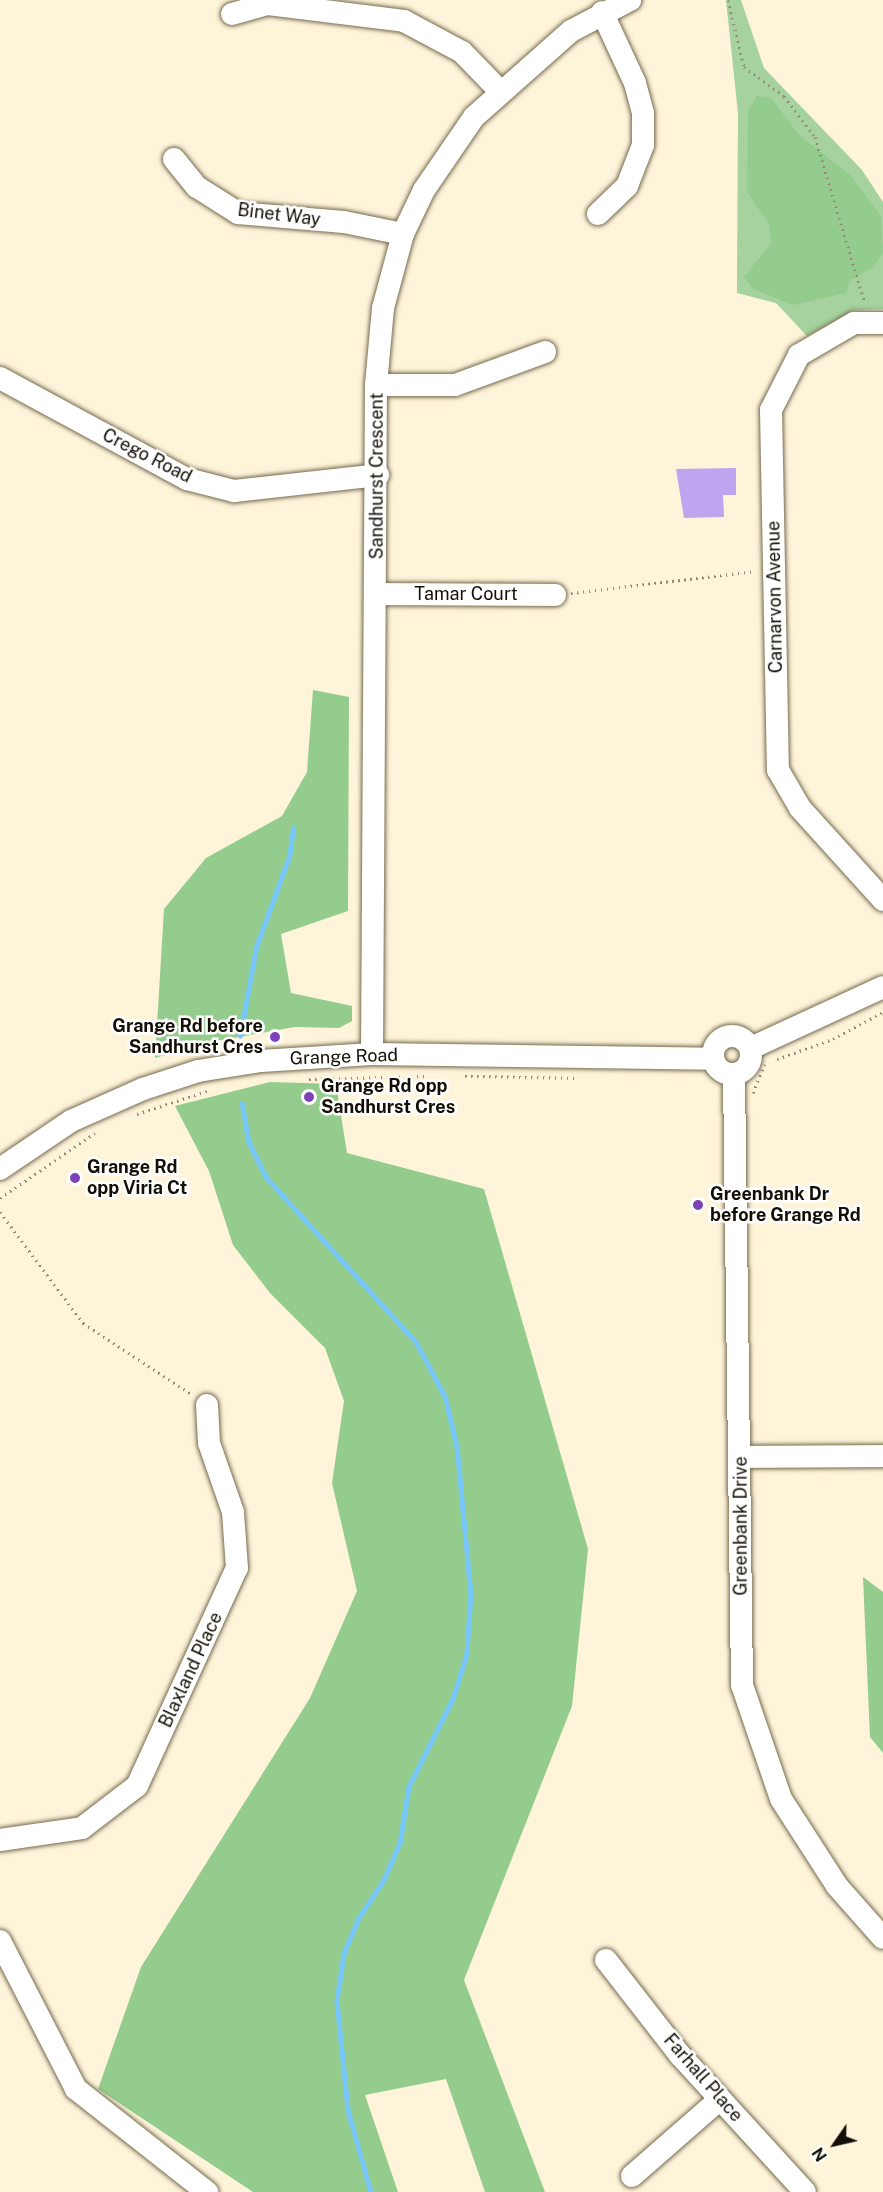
<!DOCTYPE html>
<html>
<head>
<meta charset="utf-8">
<style>
	body { margin:0 }
	#map { position:relative; width:883px; height:2192px; overflow:hidden; background:#fef4da; font-family:"Public Sans",sans-serif }
	div>[style] { position:absolute }
	[style*='--x'] { left:calc(var(--x)*1px); top:calc(var(--y)*1px); width:calc(var(--w)*1px); rotate:calc(var(--a)*1deg) }
	.green>* { inset:0; background:#a5d29e }
	.forest>* { inset:0; background:#93cc8c }
	.stream>* { height:4.5px; margin:-2.25px; padding:0 2.25px; transform-origin:2.25px; border-radius:2.25px; background:#78c7fa }
	.building>* { inset:0; background:#bfa5ef }
	.path>* { height:3px; margin-top:-1.5px; transform-origin:0; background:repeating-linear-gradient(90deg,#918a77 0 1.5px,transparent 0 6px) }
	.roads { filter:drop-shadow(0 0 2px #756a4d) drop-shadow(0 0 2px #756a4d) }
	.minor>* { height:22px; margin:-11px; padding:0 11px; transform-origin:11px; border-radius:11px; background:#fff }
	.minor>.ring { margin:-11px; padding:0; box-sizing:content-box; background:none; border:22px solid #fff; border-radius:50% }
	.dots>* { width:16px; height:16px; translate:-50% -50%; box-sizing:border-box; border:3px solid #fff; border-radius:50% }
	span { translate:-50% -50%; white-space:nowrap; text-align:center; line-height:1.15; -webkit-text-stroke:5px #fff; paint-order:stroke }
	.street-label { font-size:18px; color:#130f05 }
	.poi-label { font-size:18px; color:#130f05; font-weight:700 }
	.right { translate:-100% -50%; text-align:right }
	.left { translate:0 -50%; text-align:left }
	.north { position:absolute; left:805px; top:2114px; width:60px; height:60px; -webkit-text-stroke:4px #fff; paint-order:stroke; rotate:236deg; font-size:16px; font-weight:700; line-height:24px; text-align:center; color:#130f05 }
	.north::after { content:''; display:block; margin:auto; width:21px; height:27px; background:#130f05; clip-path:polygon(50% 0,100% 100%,50% 72%,0 100%) }
</style>
</head>
<body>
<div id="map">
	<div class="green">
		<div style="clip-path:polygon(726px 0,741px 0,764px 68px,862px 170px,883px 202px,883px 309px,854px 310px,807px 336px,776px 303px,737px 293px,738px 113px)"></div>
	</div>
	<div class="forest">
		<div style="clip-path:polygon(757px 96px,771px 98px,800px 136px,850px 175px,881px 216px,883px 253px,873px 267px,849px 281px,846px 293px,793px 305px,753px 289px,744px 277px,771px 243px,769px 224px,747px 192px,748px 111px)"></div>
		<div style="clip-path:polygon(313px 690px,349px 697px,348px 911px,281px 934px,291px 993px,352px 1006px,352px 1021px,339px 1028px,295px 1027px,206px 1043px,155px 1058px,164px 909px,206px 858px,282px 816px,307px 772px)"></div>
		<div style="clip-path:polygon(270px 1082px,336px 1084px,347px 1153px,484px 1189px,588px 1549px,572px 1706px,464px 1980px,545px 2192px,485px 2192px,446px 2079px,365px 2095px,398px 2192px,253px 2192px,98px 2089px,141px 1967px,310px 1698px,357px 1591px,332px 1483px,344px 1401px,325px 1348px,270px 1293px,233px 1245px,209px 1171px,175px 1106px)"></div>
		<div style="clip-path:polygon(863px 1577px,883px 1592px,883px 1753px,870px 1737px)"></div>
	</div>
	<div class="stream">
		<div style="--x:240;--y:1036;--w:90;--a:-79.8"></div>
		<div style="--x:256;--y:947;--w:96;--a:-69.9"></div>
		<div style="--x:289;--y:857;--w:29;--a:-82"></div>
		<div style="--x:242;--y:1103;--w:40;--a:80"></div>
		<div style="--x:249;--y:1142;--w:39;--a:64"></div>
		<div style="--x:266;--y:1177;--w:223;--a:47.7"></div>
		<div style="--x:416;--y:1342;--w:61;--a:61.8"></div>
		<div style="--x:445;--y:1396;--w:51;--a:76.5"></div>
		<div style="--x:457;--y:1446;--w:148;--a:84.6"></div>
		<div style="--x:471;--y:1593;--w:61;--a:93.8"></div>
		<div style="--x:467;--y:1654;--w:47;--a:107.3"></div>
		<div style="--x:453;--y:1699;--w:98;--a:116.6"></div>
		<div style="--x:409;--y:1787;--w:57;--a:99.1"></div>
		<div style="--x:400;--y:1843;--w:40;--a:113.4"></div>
		<div style="--x:384;--y:1880;--w:45;--a:123.3"></div>
		<div style="--x:359;--y:1918;--w:39;--a:113"></div>
		<div style="--x:344;--y:1954;--w:48;--a:98.5"></div>
		<div style="--x:337;--y:2001;--w:110;--a:84.2"></div>
		<div style="--x:348;--y:2110;--w:85;--a:74.3"></div>
	</div>
	<div class="building">
		<div style="clip-path:polygon(736px 468px,736px 495px,723px 495px,724px 517px,684px 518px,676px 469px)"></div>
	</div>
	<div class="path">
		<div style="--x:728;--y:0;--w:69;--a:76.6"></div>
		<div style="--x:744;--y:67;--w:49;--a:35.9"></div>
		<div style="--x:784;--y:96;--w:51;--a:52.9"></div>
		<div style="--x:815;--y:137;--w:174;--a:73.3"></div>
		<div style="--x:571;--y:593;--w:186;--a:-6.8"></div>
		<div style="--x:777;--y:1059;--w:59;--a:-19.7"></div>
		<div style="--x:833;--y:1039;--w:57;--a:-28.4"></div>
		<div style="--x:465;--y:1076;--w:113;--a:1"></div>
		<div style="--x:309;--y:1079;--w:116;--a:-1.5"></div>
		<div style="--x:753;--y:1093;--w:31;--a:-68"></div>
		<div style="--x:137;--y:1114;--w:74;--a:-18.2"></div>
		<div style="--x:0;--y:1198;--w:115;--a:-34.4"></div>
		<div style="--x:0;--y:1212;--w:139;--a:53.2"></div>
		<div style="--x:83;--y:1323;--w:129;--a:33.3"></div>
	</div>
	<div class="roads">
		<div class="minor">
			<div style="--x:232;--y:14;--w:37;--a:-16"></div>
			<div style="--x:268;--y:4;--w:137;--a:7.1"></div>
			<div style="--x:404;--y:21;--w:66;--a:28.1"></div>
			<div style="--x:462;--y:52;--w:53;--a:45.8"></div>
			<div style="--x:174;--y:159;--w:36;--a:51"></div>
			<div style="--x:197;--y:187;--w:49;--a:32.4"></div>
			<div style="--x:238;--y:213;--w:106;--a:4.9"></div>
			<div style="--x:344;--y:222;--w:60;--a:11.5"></div>
			<div style="--x:598;--y:214;--w:40;--a:-44"></div>
			<div style="--x:627;--y:186;--w:44;--a:-68.7"></div>
			<div style="--x:643;--y:145;--w:32;--a:-90"></div>
			<div style="--x:643;--y:113;--w:31;--a:-105"></div>
			<div style="--x:635;--y:83;--w:78;--a:-114.9"></div>
			<div style="--x:883;--y:323;--w:29;--a:180"></div>
			<div style="--x:854;--y:323;--w:64;--a:149.8"></div>
			<div style="--x:799;--y:355;--w:62;--a:117"></div>
			<div style="--x:771;--y:410;--w:360;--a:88.9"></div>
			<div style="--x:778;--y:770;--w:44;--a:59.9"></div>
			<div style="--x:800;--y:808;--w:124;--a:47.9"></div>
			<div style="--x:0;--y:378;--w:213;--a:28.4"></div>
			<div style="--x:187;--y:479;--w:49;--a:14.3"></div>
			<div style="--x:234;--y:491;--w:145;--a:-6.3"></div>
			<div style="--x:376;--y:385;--w:79;--a:0"></div>
			<div style="--x:455;--y:385;--w:96;--a:-20.1"></div>
			<div style="--x:377;--y:594;--w:178;--a:0.3"></div>
			<div class="ring" style="left:713px;top:1036px;width:16px;height:16px"></div>
			<div style="--x:751;--y:1048;--w:145;--a:-24.8"></div>
			<div style="--x:372;--y:1054;--w:669;--a:-89.66"></div>
			<div style="--x:376;--y:385;--w:77;--a:-84.8"></div>
			<div style="--x:383;--y:308;--w:77;--a:-74.9"></div>
			<div style="--x:403;--y:234;--w:49;--a:-64.5"></div>
			<div style="--x:424;--y:190;--w:88;--a:-55.6"></div>
			<div style="--x:474;--y:117;--w:130;--a:-41.6"></div>
			<div style="--x:571;--y:31;--w:67;--a:-27.7"></div>
			<div style="--x:734;--y:1074;--w:611;--a:89.25"></div>
			<div style="--x:742;--y:1685;--w:120;--a:71.1"></div>
			<div style="--x:781;--y:1799;--w:103;--a:57.2"></div>
			<div style="--x:837;--y:1886;--w:69;--a:48.5"></div>
			<div style="--x:0;--y:1169;--w:86;--a:-34.1"></div>
			<div style="--x:71;--y:1121;--w:79;--a:-24"></div>
			<div style="--x:143;--y:1089;--w:58;--a:-18.1"></div>
			<div style="--x:198;--y:1071;--w:64;--a:-9"></div>
			<div style="--x:261;--y:1061;--w:111;--a:-3.6"></div>
			<div style="--x:372;--y:1054;--w:341;--a:0.8"></div>
			<div style="--x:741;--y:1457;--w:142;--a:-0.4"></div>
			<div style="--x:0;--y:1840;--w:83;--a:-8.3"></div>
			<div style="--x:82;--y:1828;--w:69;--a:-37.4"></div>
			<div style="--x:137;--y:1786;--w:240;--a:-65.4"></div>
			<div style="--x:237;--y:1568;--w:56;--a:-94.1"></div>
			<div style="--x:233;--y:1512;--w:73;--a:-109.2"></div>
			<div style="--x:209;--y:1443;--w:38;--a:-93"></div>
			<div style="--x:0;--y:1941;--w:166;--a:62.8"></div>
			<div style="--x:76;--y:2089;--w:167;--a:38.2"></div>
			<div style="--x:606;--y:1960;--w:120;--a:52.1"></div>
			<div style="--x:680;--y:2055;--w:185;--a:47.6"></div>
			<div style="--x:632;--y:2176;--w:117;--a:-41.2"></div>
		</div>
	</div>
	<div class="dots">
		<div style="left:275px;top:1037px;background:#7d42b8"></div>
		<div style="left:309px;top:1097px;background:#7d42b8"></div>
		<div style="left:75px;top:1178px;background:#7d42b8"></div>
		<div style="left:698px;top:1205px;background:#7d42b8"></div>
	</div>
	<div class="street-label">
		<span style="left:279px;top:215px;rotate:7deg">Binet Way</span>
		<span style="left:147px;top:456px;rotate:27deg">Crego Road</span>
		<span style="left:377px;top:476px;rotate:-90deg">Sandhurst Crescent</span>
		<span style="left:466px;top:594px">Tamar Court</span>
		<span style="left:775px;top:597px;rotate:-91deg">Carnarvon Avenue</span>
		<span style="left:344px;top:1057px;rotate:-2deg">Grange Road</span>
		<span style="left:741px;top:1526px;rotate:-90deg">Greenbank Drive</span>
		<span style="left:191px;top:1670px;rotate:-65deg">Blaxland Place</span>
		<span style="left:703px;top:2078px;rotate:49deg">Farhall Place</span>
	</div>
	<div class="poi-label">
		<span class="right" style="left:263px;top:1037px">Grange Rd before<br>Sandhurst Cres</span>
		<span class="left" style="left:321px;top:1097px">Grange Rd opp<br>Sandhurst Cres</span>
		<span class="left" style="left:87px;top:1178px">Grange Rd<br>opp Viria Ct</span>
		<span class="left" style="left:710px;top:1205px">Greenbank Dr<br>before Grange Rd</span>
	</div>
	<div class="north">N</div>
</div>
</body>
</html>
